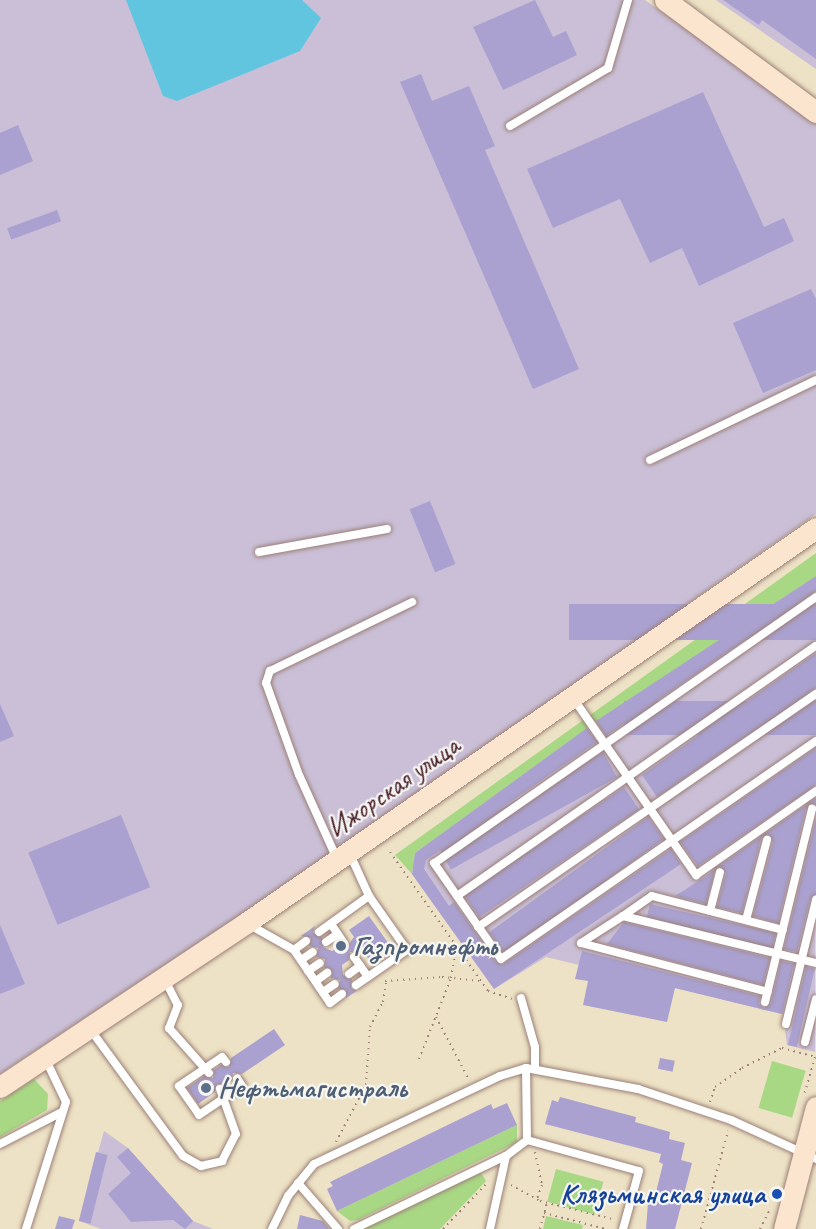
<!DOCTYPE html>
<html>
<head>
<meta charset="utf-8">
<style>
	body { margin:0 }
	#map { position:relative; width:816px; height:1229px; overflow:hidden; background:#ede2c5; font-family:Caveat,sans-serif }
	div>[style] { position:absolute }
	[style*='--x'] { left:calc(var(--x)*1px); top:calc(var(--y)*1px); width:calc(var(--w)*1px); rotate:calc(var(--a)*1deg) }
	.industrial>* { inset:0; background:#cabfd7 }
	.green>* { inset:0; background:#a9d885; transform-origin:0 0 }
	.water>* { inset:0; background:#62c5df }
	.building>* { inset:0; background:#aaa1d0; transform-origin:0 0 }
	.path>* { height:2px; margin-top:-1px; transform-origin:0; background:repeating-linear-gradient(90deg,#9c8078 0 1.5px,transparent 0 6px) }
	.roads { filter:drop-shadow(0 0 2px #9c8078) drop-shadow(0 0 2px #9c8078) }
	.lane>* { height:8px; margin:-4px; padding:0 4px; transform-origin:4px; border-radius:4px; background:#fff }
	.secondary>* { height:21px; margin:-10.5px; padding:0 10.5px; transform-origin:10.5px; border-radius:10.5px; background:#fce5cf }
	.dots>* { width:16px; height:16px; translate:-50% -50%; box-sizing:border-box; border:3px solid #f6f6f2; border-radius:50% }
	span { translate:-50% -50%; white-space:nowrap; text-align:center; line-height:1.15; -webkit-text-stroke:4.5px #f6f6f2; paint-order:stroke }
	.street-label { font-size:28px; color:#4a1f2b }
	.service-label { font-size:28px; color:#4e5e75; font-weight:700 }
	.left { translate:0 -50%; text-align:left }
	.transit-label { font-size:28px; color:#164399; font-weight:700 }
	.right { translate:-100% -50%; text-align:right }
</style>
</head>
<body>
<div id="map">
	<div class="industrial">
		<div style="clip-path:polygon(0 0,645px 0,816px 122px,816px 514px,301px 875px,0 1074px)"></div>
		<div style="clip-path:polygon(716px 0,816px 0,816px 69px)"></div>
		<div style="clip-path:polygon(816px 576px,815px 1052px,787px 1045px,783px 1014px,546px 957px,494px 989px,412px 874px,415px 853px,599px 720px)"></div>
		<div style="clip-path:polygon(104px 1131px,128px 1148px,193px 1221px,213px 1229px,101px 1229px,79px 1221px)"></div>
	</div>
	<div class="green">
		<div style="clip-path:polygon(816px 553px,816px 576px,599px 720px,415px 853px,412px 874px,395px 855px)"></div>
		<div style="left:772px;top:1061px;width:35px;height:49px;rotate:16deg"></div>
		<div style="clip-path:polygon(34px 1079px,48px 1094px,47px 1110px,0 1137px,0 1101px)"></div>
		<div style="clip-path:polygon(517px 1125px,517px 1142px,358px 1220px,350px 1221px,337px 1211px)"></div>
		<div style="left:556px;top:1169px;width:49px;height:34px;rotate:15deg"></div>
		<div style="clip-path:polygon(480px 1171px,486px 1181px,440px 1229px,361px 1229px)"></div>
		<div style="clip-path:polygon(546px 1216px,583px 1225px,582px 1229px,543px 1229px)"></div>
	</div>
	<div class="water">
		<div style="clip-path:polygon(126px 0,302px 0,321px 18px,300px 51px,177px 101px,163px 96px)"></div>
	</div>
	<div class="building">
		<div style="clip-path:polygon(535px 0,553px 37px,566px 31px,577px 55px,503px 90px,473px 27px)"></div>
		<div style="clip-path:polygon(723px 0,816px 0,816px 59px,762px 20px,759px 25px)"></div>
		<div style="clip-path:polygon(421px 74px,432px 101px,469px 86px,495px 146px,485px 150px,579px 369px,533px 389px,400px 82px)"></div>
		<div style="clip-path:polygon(703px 92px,764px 227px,784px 218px,794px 241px,699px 286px,682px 248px,650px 263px,620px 199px,553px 228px,527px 169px)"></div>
		<div style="clip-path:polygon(18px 125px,33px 161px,0 175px,0 133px)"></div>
		<div style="left:57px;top:210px;width:12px;height:53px;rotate:70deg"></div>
		<div style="clip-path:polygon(811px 289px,816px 299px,816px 370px,763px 393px,733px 323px)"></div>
		<div style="left:430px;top:501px;width:68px;height:22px;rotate:68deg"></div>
		<div style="clip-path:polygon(816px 576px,816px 591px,606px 736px,596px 721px)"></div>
		<div style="left:816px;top:604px;width:36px;height:247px;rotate:90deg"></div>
		<div style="clip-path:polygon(816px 653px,816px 688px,657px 797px,642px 775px)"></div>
		<div style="left:816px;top:701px;width:34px;height:192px;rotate:90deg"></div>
		<div style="clip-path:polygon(0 704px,14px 736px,0 742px)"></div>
		<div style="clip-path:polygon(587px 728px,597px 742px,426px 860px,424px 869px,449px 906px,454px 902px,496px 962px,502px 965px,671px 849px,681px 864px,494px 989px,412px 874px,415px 853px)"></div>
		<div style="clip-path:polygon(816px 748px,816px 785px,698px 866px,680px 842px)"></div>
		<div style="left:603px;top:752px;width:29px;height:190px;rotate:61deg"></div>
		<div style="left:624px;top:787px;width:27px;height:193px;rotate:56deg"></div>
		<div style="clip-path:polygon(816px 798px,816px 805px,806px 808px,778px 923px,753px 916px,773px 842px,768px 834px,761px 838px,742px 913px,717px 907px,726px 873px,719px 866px)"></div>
		<div style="left:121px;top:815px;width:78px;height:100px;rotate:68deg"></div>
		<div style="left:648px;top:817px;width:27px;height:196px;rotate:54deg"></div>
		<div style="clip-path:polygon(816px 818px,816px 894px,810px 899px,797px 952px,784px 949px)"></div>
		<div style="clip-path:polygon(715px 869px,706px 904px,675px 896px,705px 877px)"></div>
		<div style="left:650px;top:904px;width:129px;height:16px;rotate:13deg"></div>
		<div style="clip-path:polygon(369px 916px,391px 947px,370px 961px,363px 951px,350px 952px,349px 960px,342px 965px,343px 975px,352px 979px,351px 988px,357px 991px,346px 998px,346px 990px,338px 989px,340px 980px,331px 978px,331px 969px,324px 968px,325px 959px,316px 957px,318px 948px,309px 946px,311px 938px,301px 936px,315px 926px,313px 933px,322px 937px,323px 947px,332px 951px,339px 946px,345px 949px,354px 937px,349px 930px)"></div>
		<div style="clip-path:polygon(624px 922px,770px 958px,763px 985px,607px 944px)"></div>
		<div style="clip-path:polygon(0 925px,25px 984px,0 994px)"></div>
		<div style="clip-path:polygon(582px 951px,760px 996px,759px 1004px,764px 1008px,771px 1003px,781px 961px,794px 964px,782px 1014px,675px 988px,667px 1022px,583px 1005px,588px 981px,575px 979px)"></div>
		<div style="left:806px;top:967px;width:9px;height:80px;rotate:13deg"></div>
		<div style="clip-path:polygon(274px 1029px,285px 1045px,242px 1074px,233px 1073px,232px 1081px,225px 1086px,217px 1084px,215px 1092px,198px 1104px,187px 1088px,204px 1076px,213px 1078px,214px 1070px,221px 1065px,229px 1067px,231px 1058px)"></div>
		<div style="left:660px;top:1058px;width:15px;height:11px;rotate:11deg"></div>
		<div style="clip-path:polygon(560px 1097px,636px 1117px,635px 1122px,670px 1132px,669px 1139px,685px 1143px,681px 1160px,692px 1163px,675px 1229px,646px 1229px,648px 1203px,651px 1190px,656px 1192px,663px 1164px,659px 1162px,661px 1154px,545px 1124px,552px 1100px,558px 1102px)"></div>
		<div style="clip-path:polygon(507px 1103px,517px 1125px,337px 1211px,327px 1189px,333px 1186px,330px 1182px,491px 1104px,493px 1109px)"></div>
		<div style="clip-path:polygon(128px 1148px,193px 1221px,185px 1229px,173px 1220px,131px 1222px,108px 1194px,131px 1173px,117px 1157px)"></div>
		<div style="left:96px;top:1152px;width:12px;height:71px;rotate:14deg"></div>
		<div style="clip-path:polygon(300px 1215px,323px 1221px,330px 1229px,297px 1229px)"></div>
		<div style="clip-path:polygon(59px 1216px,75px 1220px,72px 1229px,55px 1229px)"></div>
	</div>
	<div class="path">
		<div style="--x:390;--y:852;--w:170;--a:54.8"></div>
		<div style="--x:488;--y:991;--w:25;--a:18"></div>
		<div style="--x:385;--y:981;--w:57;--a:-4"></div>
		<div style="--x:442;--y:977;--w:38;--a:6"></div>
		<div style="--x:436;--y:1017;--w:69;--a:62.3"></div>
		<div style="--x:419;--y:1059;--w:87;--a:-68.4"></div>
		<div style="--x:451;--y:978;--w:28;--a:-80"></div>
		<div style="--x:710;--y:1102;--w:16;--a:-72"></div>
		<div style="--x:715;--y:1087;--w:33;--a:-35"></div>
		<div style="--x:742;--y:1068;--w:45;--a:-26.6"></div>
		<div style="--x:782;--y:1048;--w:34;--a:15"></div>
		<div style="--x:815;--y:1057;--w:37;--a:106"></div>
		<div style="--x:336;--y:1142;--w:64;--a:-62.2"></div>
		<div style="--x:366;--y:1085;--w:58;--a:-86.1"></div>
		<div style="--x:370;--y:1027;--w:28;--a:-63"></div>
		<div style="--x:383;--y:1002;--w:20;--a:-81"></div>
		<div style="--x:535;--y:1152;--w:34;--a:78"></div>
		<div style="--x:542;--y:1185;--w:15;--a:110"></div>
		<div style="--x:511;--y:1185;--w:33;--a:29"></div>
		<div style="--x:540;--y:1201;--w:78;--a:14"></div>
		<div style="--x:544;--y:1213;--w:64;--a:14.5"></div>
		<div style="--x:443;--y:1229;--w:66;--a:-46.2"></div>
		<div style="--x:540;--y:1229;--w:28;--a:-75"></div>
		<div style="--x:701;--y:1229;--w:102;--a:-74.6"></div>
		<div style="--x:760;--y:1229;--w:22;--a:-63"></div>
	</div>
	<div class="roads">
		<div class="lane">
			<div style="--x:510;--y:126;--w:114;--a:-30.6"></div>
			<div style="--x:608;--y:68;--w:71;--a:-73.6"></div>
			<div style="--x:650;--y:460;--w:184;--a:-25.7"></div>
			<div style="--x:259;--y:552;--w:130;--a:-10.2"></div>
			<div style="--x:816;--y:597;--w:465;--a:145.1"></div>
			<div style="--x:434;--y:863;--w:117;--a:55.1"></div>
			<div style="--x:501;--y:959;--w:383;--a:-34.7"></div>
			<div style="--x:573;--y:698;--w:216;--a:55.2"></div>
			<div style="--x:696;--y:875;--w:146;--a:-35"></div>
			<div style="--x:349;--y:852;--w:48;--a:65.6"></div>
			<div style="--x:369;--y:896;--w:66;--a:54.9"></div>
			<div style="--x:407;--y:950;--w:62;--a:145.5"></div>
			<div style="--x:337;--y:859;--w:92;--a:-114.3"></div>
			<div style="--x:299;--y:775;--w:98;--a:-109.7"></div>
			<div style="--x:266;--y:683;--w:13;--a:-72"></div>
			<div style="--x:270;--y:671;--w:158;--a:-25.9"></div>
			<div style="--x:457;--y:896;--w:437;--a:-34.9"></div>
			<div style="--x:710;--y:911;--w:40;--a:-75.6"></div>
			<div style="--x:623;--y:916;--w:35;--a:-35"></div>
			<div style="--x:652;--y:896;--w:135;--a:14.5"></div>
			<div style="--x:746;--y:920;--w:83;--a:-75.3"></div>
			<div style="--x:248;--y:924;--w:53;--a:29.5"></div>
			<div style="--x:294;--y:950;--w:64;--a:55.8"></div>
			<div style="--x:330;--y:1003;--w:15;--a:-37"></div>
			<div style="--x:331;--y:924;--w:23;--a:56"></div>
			<div style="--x:478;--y:927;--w:411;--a:-34.6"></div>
			<div style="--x:319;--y:932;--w:62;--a:-35.8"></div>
			<div style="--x:326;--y:942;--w:14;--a:-34"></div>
			<div style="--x:581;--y:943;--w:50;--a:-32.7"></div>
			<div style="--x:623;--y:916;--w:199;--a:13.7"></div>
			<div style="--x:581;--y:943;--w:193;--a:14.7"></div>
			<div style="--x:294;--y:950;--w:15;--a:-37"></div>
			<div style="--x:354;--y:957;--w:24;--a:55"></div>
			<div style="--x:301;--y:960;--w:14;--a:-34"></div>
			<div style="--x:308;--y:971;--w:14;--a:-34"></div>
			<div style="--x:349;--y:974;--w:14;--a:-36"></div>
			<div style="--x:165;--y:980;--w:28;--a:63"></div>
			<div style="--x:178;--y:1005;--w:25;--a:111"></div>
			<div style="--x:169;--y:1028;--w:60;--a:48.4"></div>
			<div style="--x:316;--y:981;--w:14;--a:-36"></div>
			<div style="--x:323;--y:992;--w:14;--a:-34"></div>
			<div style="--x:521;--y:998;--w:51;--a:74.1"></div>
			<div style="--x:535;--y:1047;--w:22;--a:90"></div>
			<div style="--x:765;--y:1002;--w:199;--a:-76.3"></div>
			<div style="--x:786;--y:1024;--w:128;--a:-76.4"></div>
			<div style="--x:90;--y:1029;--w:157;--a:53.8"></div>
			<div style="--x:183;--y:1156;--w:21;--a:29"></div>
			<div style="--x:201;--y:1166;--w:22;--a:-13"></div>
			<div style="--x:222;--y:1161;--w:30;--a:-63"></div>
			<div style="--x:236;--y:1134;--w:48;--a:-109.6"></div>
			<div style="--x:805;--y:1042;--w:44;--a:-75.7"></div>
			<div style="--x:226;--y:1062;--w:6;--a:-129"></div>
			<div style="--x:222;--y:1057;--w:52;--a:146"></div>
			<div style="--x:179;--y:1086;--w:35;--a:55"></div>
			<div style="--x:199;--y:1115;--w:52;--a:-34"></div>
			<div style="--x:242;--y:1086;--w:9;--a:-122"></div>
			<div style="--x:526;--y:1068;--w:72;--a:89.2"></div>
			<div style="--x:0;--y:1144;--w:70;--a:-27.3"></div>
			<div style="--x:298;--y:1183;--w:61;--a:49"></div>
			<div style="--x:26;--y:1229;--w:133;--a:-72.5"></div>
			<div style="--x:66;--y:1102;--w:49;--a:-115.5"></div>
			<div style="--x:272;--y:1229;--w:37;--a:-64"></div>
			<div style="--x:288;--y:1196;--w:41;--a:-50.9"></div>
			<div style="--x:314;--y:1164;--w:206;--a:-25.3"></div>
			<div style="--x:500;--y:1076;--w:27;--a:-17"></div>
			<div style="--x:526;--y:1068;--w:114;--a:10.6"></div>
			<div style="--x:638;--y:1089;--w:98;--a:18.4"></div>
			<div style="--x:731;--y:1120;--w:94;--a:24.6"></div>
			<div style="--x:354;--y:1229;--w:169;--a:-25.7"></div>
			<div style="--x:506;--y:1156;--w:26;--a:-37"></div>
			<div style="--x:527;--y:1140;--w:116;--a:15.5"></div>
			<div style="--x:639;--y:1171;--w:60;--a:105.4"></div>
			<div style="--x:490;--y:1229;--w:75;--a:-77.6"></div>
		</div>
		<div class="secondary">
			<div style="--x:665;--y:0;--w:188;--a:36.6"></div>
			<div style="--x:0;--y:1087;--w:296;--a:-33.7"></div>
			<div style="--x:246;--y:923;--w:693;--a:-34.72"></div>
			<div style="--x:784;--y:1229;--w:126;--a:-75.3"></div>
		</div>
	</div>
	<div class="dots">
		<div style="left:341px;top:946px;background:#5c6f8a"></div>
		<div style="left:206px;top:1088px;background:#5c6f8a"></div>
		<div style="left:777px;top:1194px;background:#1a4fb4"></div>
	</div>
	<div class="street-label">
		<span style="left:393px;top:787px;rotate:-35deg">Ижорская улица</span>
	</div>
	<div class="service-label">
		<span class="left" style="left:353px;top:946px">Газпромнефть</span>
		<span class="left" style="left:218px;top:1088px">Нефтьмагистраль</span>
	</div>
	<div class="transit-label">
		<span class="right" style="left:765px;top:1194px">Клязьминская улица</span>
	</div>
</div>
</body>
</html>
